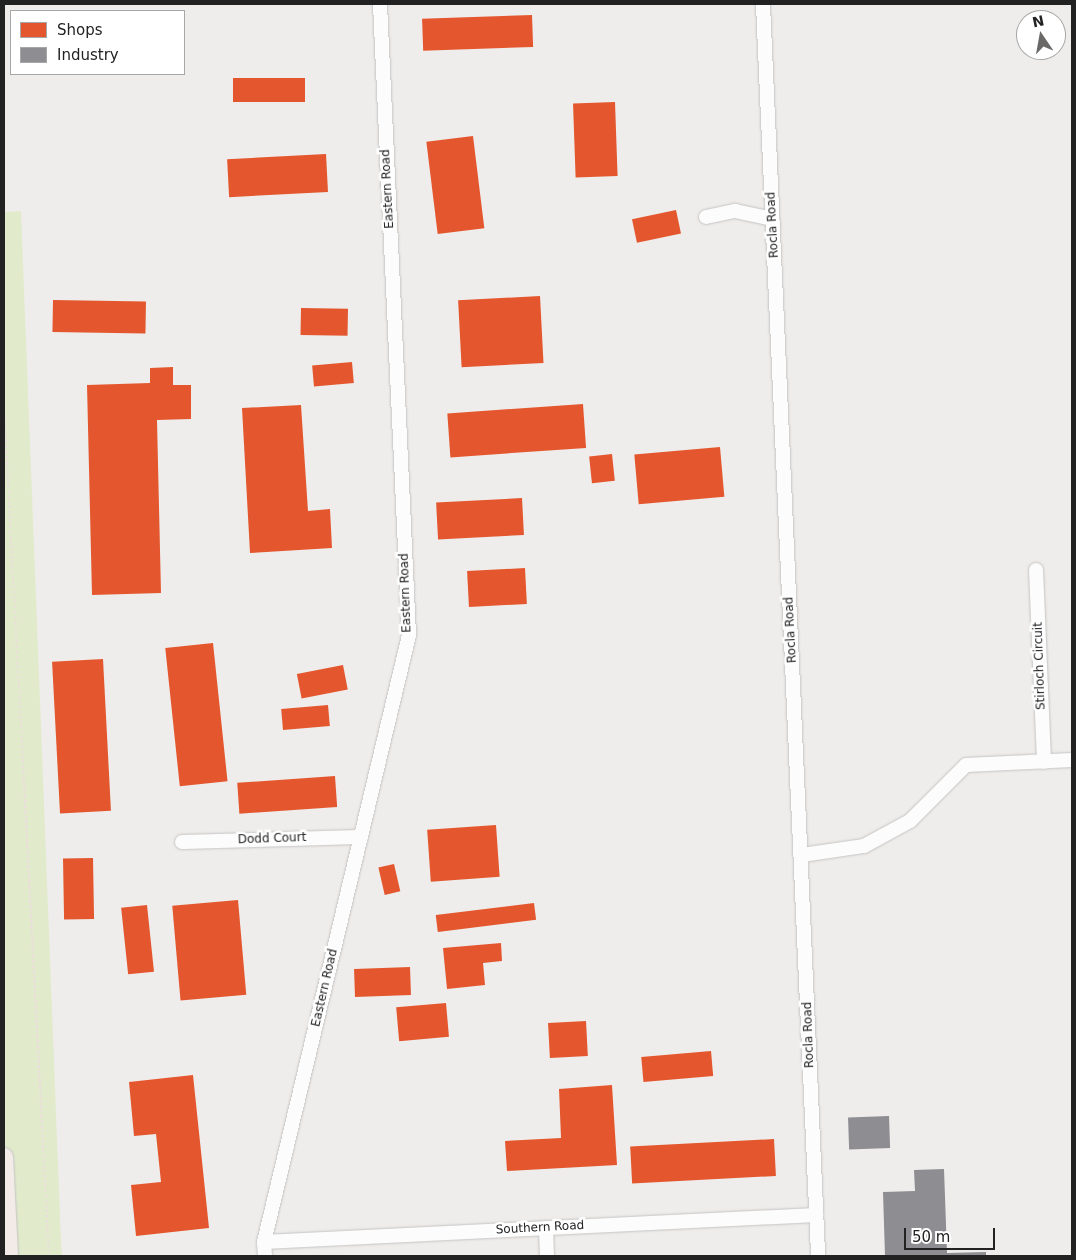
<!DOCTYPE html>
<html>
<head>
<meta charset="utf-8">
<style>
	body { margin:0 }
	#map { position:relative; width:1076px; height:1260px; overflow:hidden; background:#efedeb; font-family:"DejaVu Sans",sans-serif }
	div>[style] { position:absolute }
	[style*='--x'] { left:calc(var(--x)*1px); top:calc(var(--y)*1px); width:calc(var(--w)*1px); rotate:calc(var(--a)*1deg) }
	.grass>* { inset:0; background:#e1ebcc }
	.shops>* { inset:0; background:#e4572e; transform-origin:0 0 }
	.industry>* { inset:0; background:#8d8d92; transform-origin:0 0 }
	.path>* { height:2px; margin-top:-1px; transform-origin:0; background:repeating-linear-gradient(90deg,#ecdcdd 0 2.5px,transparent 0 5px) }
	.roads { filter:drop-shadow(0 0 1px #c5c4c3) drop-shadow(0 0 1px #c5c4c3) }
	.minor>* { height:14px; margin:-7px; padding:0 7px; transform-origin:7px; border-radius:7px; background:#fdfcfc }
	.major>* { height:18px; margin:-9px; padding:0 9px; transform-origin:9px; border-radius:9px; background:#f2ebe8 }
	span { translate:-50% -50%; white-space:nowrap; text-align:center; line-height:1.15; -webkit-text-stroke:5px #fff; paint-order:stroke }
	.street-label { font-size:12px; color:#222 }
	.frame { position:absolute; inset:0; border:5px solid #222; pointer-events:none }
	.legend { position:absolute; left:10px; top:10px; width:175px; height:65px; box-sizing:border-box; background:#fff; border:1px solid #a7a7a7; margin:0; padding:6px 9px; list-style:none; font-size:15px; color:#222 }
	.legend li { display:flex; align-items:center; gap:10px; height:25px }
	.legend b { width:25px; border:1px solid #a7a7a7 }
	.north { position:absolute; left:1016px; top:10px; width:50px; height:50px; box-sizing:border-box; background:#fff; border:1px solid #a7a7a7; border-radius:50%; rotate:348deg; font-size:14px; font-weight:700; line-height:20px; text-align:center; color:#222 }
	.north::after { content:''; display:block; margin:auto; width:18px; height:22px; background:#6a6968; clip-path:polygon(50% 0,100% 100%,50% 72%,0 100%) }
	.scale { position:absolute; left:904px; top:1228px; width:91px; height:22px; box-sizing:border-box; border:2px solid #222; border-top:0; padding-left:6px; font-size:15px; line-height:18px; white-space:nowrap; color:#222; -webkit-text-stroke:4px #fff; paint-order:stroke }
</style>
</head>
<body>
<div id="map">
	<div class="grass">
		<div style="clip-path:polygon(21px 211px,61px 1241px,62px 1256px,4px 1256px,4px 212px)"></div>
	</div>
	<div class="shops">
		<div style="left:532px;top:15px;width:32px;height:110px;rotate:88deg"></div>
		<div style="left:305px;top:78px;width:24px;height:72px;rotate:90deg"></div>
		<div style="left:615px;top:102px;width:74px;height:42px;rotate:88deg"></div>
		<div style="left:473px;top:136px;width:93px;height:47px;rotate:83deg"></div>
		<div style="left:326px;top:154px;width:38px;height:99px;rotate:87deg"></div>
		<div style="left:676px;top:210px;width:24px;height:45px;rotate:78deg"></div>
		<div style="left:540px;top:296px;width:67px;height:82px;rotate:87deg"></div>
		<div style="left:53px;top:300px;width:93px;height:32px;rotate:1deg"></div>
		<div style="left:301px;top:308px;width:47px;height:27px;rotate:1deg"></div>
		<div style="left:352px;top:362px;width:21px;height:40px;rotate:85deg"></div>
		<div style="clip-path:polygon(173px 367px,173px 385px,191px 385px,191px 419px,157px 420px,161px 593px,92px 595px,87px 385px,150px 383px,150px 368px)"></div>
		<div style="left:583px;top:404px;width:44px;height:136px;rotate:86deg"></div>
		<div style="clip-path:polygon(301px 405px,308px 511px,330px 509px,332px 548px,250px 553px,242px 408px)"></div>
		<div style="left:720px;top:447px;width:50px;height:86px;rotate:85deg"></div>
		<div style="left:612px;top:454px;width:27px;height:23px;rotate:84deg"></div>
		<div style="left:522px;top:498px;width:37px;height:86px;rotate:87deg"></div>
		<div style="left:525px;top:568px;width:36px;height:58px;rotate:87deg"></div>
		<div style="left:213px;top:643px;width:139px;height:48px;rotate:84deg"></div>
		<div style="left:103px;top:659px;width:152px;height:51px;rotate:87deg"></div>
		<div style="left:343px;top:665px;width:25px;height:47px;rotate:79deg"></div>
		<div style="left:328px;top:705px;width:21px;height:47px;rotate:85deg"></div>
		<div style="left:335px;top:776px;width:31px;height:98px;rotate:86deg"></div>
		<div style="left:496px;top:825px;width:52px;height:69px;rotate:86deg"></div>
		<div style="left:93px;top:858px;width:61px;height:30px;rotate:89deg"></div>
		<div style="left:394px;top:864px;width:28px;height:16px;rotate:77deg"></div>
		<div style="left:238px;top:900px;width:95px;height:66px;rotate:85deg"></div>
		<div style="left:534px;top:903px;width:17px;height:99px;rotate:83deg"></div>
		<div style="left:147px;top:905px;width:67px;height:26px;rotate:84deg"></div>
		<div style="clip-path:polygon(501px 943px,502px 961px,483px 963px,485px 985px,447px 989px,443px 948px)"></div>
		<div style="left:410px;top:967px;width:28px;height:56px;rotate:88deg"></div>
		<div style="left:446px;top:1003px;width:34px;height:50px;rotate:85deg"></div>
		<div style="left:586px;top:1021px;width:35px;height:38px;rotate:87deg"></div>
		<div style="left:711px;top:1051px;width:25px;height:70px;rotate:85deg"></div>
		<div style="clip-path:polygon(193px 1075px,209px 1228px,136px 1236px,131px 1185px,161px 1182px,156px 1134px,134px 1136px,129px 1082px)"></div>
		<div style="clip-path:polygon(612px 1085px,617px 1165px,507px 1171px,505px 1141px,561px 1138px,559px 1089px)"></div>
		<div style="left:774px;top:1139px;width:37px;height:144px;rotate:87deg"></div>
	</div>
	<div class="industry">
		<div style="left:889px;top:1116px;width:32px;height:41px;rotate:88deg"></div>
		<div style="clip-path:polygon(944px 1169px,947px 1253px,986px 1252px,986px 1256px,885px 1256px,883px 1192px,915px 1191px,914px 1170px)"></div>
	</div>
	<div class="path">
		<div style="--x:4;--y:406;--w:851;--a:86.97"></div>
	</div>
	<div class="roads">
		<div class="minor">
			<div style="--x:763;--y:4;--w:1253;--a:87.48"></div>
			<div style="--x:706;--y:217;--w:30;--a:-12"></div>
			<div style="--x:735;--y:211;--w:38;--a:12"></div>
			<div style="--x:1036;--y:570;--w:192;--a:87.6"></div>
			<div style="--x:182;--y:842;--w:179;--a:-1.6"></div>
			<div style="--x:802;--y:855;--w:63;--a:-8.3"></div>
			<div style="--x:864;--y:846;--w:52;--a:-28.5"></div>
			<div style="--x:910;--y:821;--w:79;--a:-45"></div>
			<div style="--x:966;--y:765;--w:106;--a:-2.7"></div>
			<div style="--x:546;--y:1228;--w:28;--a:88"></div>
			<div style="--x:264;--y:1242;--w:553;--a:-2.8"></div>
			<div style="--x:265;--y:1256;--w:14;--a:-94"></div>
			<div style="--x:264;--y:1242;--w:624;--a:-76.56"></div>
			<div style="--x:409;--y:635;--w:632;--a:-92.63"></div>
		</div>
		<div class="major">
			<div style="--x:4;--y:1157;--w:99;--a:87.1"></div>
		</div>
	</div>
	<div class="street-label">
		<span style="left:388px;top:189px;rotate:-93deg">Eastern Road</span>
		<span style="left:773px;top:225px;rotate:-93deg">Rocla Road</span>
		<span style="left:406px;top:593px;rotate:-92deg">Eastern Road</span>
		<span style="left:791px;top:630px;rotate:-93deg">Rocla Road</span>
		<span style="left:1040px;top:666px;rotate:-92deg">Stirloch Circuit</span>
		<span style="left:272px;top:839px;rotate:-2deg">Dodd Court</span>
		<span style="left:325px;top:988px;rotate:-77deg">Eastern Road</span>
		<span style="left:809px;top:1035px;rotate:-92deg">Rocla Road</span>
		<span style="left:540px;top:1228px;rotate:-3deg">Southern Road</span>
	</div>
	<div class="frame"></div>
	<ul class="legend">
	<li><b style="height:14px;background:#e4572e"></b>Shops</li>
	<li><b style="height:14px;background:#8d8d92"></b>Industry</li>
	</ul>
	<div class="north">N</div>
	<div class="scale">50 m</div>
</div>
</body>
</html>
